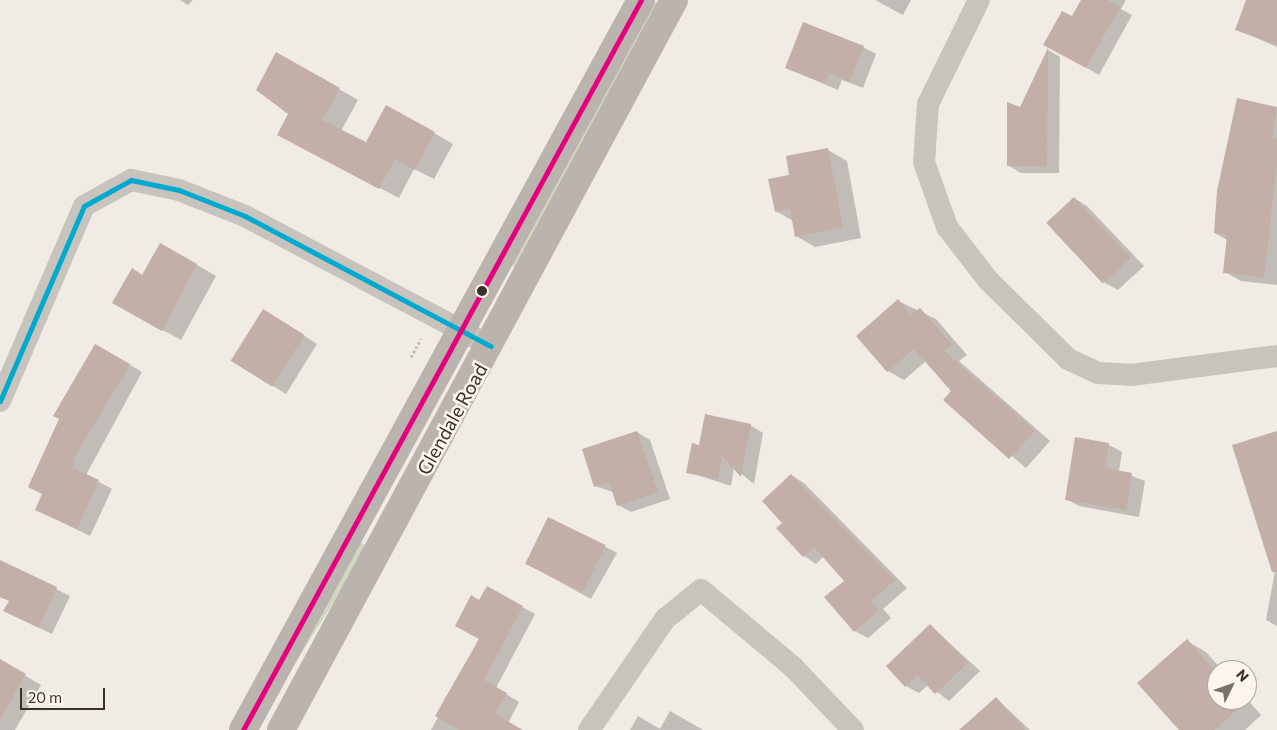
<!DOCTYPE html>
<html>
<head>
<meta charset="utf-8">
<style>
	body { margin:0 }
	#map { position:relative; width:1277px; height:730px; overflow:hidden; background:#f0ebe5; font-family:Commissioner,sans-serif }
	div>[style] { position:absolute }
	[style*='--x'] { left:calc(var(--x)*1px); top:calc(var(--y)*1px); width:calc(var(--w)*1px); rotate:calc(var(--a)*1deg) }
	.green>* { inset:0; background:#d1d6bf; transform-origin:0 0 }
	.shadow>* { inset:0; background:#0003 }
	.building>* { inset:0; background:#c3afa7; transform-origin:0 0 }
	.path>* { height:3px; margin-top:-1.5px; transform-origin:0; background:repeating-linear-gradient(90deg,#c2bbb6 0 2.5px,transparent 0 5px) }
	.street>* { height:22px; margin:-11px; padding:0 11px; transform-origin:11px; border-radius:11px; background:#c9c3be }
	.secondary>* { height:28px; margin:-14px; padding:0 14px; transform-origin:14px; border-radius:14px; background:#bab3ae }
	.bus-1>* { height:5px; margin:-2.5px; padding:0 2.5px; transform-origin:2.5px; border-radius:2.5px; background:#00a9ce }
	.bus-2>* { height:5px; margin:-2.5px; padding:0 2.5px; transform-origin:2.5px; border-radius:2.5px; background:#e5007d }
	.dots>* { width:14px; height:14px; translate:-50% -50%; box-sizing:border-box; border:2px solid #fbf5ee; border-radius:50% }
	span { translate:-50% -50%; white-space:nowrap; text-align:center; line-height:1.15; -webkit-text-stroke:5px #fbf5ee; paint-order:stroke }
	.street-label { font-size:19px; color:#3b302b }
	.north { position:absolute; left:1207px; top:660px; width:50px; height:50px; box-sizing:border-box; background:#fbf5ee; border:1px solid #aea6a0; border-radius:50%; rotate:48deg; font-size:14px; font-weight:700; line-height:20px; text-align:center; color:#3b302b }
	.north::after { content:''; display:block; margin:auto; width:18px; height:22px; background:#7a716c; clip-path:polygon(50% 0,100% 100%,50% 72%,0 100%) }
	.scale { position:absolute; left:20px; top:688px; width:85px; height:22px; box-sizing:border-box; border:2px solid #3b302b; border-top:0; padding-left:6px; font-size:15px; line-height:18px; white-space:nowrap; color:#3b302b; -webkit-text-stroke:4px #fbf5ee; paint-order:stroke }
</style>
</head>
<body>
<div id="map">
	<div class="green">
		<div style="clip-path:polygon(653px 0,661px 5px,518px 268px,506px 263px)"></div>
		<div style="left:357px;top:540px;width:13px;height:216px;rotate:32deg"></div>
	</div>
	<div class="shadow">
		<div style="clip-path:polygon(180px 0,193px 0,188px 5px)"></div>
		<div style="clip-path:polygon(875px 0,911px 0,903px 15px)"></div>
		<div style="clip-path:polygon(1082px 0,1126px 0,1121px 9px,1132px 15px,1099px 75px,1045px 44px,1072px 18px)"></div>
		<div style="clip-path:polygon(1247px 0,1277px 0,1277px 47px,1237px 29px)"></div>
		<div style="clip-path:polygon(863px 47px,876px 54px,863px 88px,842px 80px,838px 90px,787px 68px)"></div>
		<div style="clip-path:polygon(1048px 50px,1060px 57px,1059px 173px,1021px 173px,1008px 165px,1021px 109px)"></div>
		<div style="clip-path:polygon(339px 89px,358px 100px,341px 131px,367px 144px,434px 133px,453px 144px,434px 179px,414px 169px,399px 198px,297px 145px)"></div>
		<div style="clip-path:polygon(1238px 100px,1277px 108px,1277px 285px,1241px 281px,1225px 272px,1227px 240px,1215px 233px)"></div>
		<div style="clip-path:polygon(828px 150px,847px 161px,861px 238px,815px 247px,796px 236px,793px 221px,776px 211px,791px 176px)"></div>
		<div style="clip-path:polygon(1074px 198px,1087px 206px,1144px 266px,1118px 290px,1105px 283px)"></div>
		<div style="clip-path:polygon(161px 244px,216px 276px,181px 340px,133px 314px,143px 276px)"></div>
		<div style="clip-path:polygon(898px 301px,936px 319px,967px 355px,959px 361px,1050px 441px,1026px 468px,945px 400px,952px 392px,926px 361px,904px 380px,888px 371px)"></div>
		<div style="clip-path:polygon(276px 318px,317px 344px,286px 394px,234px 362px)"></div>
		<div style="clip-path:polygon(96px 345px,142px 372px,86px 475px,112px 489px,90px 536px,37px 510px)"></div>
		<div style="clip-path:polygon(750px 425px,763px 433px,754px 484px,734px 468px,731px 486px,688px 472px,700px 446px)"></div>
		<div style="clip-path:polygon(637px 432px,650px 440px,670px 499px,631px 512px,618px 505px,613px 492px,595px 486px)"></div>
		<div style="clip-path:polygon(1076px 439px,1109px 445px,1122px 452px,1119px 471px,1145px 481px,1139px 517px,1079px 506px,1066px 499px)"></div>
		<div style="clip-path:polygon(791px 475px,804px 483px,907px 588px,883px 609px,891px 618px,868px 638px,855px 631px,845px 581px,824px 556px,816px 564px,804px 556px,784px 523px)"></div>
		<div style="clip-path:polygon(604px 546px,617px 553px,591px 599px,525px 563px)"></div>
		<div style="clip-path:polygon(1277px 560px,1277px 626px,1266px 620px)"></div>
		<div style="clip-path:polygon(0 561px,70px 596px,52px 634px,5px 611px,10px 601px,0 597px)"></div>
		<div style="clip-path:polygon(480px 602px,522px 607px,535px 614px,496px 688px,519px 702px,508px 723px,515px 730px,431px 730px,480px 639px)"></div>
		<div style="clip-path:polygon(930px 625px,980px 671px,949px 701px,928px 685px,919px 693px,906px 686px)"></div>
		<div style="clip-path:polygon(1187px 641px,1206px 652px,1222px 670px,1217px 670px,1217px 700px,1247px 699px,1261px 715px,1245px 730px,1180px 730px)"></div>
		<div style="clip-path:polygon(0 661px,41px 685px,15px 730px,0 730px)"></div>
		<div style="clip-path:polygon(997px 699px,1030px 730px,961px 730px)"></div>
		<div style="clip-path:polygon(670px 711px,703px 730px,630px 730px,638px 716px,660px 729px)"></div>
	</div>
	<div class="building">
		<div style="clip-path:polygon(1081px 0,1107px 0,1120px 7px,1086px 68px,1043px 45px,1062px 11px,1072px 16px)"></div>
		<div style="clip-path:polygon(1246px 0,1277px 0,1277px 45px,1235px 30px)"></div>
		<div style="clip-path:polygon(803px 22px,864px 46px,850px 82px,829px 73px,825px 84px,785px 68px)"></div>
		<div style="clip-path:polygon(1048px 48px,1047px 166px,1007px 166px,1007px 102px,1020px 107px)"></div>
		<div style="clip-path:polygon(276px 52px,340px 88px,322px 120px,366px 142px,386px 105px,435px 132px,415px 170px,395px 159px,379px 189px,277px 135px,288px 114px,256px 90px)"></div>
		<div style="clip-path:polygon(1237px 98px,1277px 107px,1272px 137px,1277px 139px,1277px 163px,1264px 277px,1223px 273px,1227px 235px,1214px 233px,1217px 191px)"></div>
		<div style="clip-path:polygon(828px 148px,843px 227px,795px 237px,790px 209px,775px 212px,768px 179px,789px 175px,786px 156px)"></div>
		<div style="left:1074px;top:197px;width:83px;height:38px;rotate:47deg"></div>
		<div style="clip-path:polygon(160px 243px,197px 264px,162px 331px,112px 303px,132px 268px,142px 275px)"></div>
		<div style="clip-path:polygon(898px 299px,911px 315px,920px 308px,952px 345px,944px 351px,1035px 431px,1009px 459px,943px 400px,951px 391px,914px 349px,887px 372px,856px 336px)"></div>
		<div style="left:263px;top:309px;width:49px;height:61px;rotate:32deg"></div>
		<div style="clip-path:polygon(95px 344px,130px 364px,74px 458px,73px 468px,99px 480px,77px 529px,35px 510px,42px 494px,28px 487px,59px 419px,53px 416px)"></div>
		<div style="clip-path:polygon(705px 414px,751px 424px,741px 477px,722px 456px,718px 479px,686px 473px,692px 443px,699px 445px)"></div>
		<div style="clip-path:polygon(637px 431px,658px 492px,617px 506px,609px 482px,594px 487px,582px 449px)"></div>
		<div style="clip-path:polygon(1277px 431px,1277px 572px,1272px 572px,1232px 445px)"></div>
		<div style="clip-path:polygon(1075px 437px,1109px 443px,1105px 468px,1132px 473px,1126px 510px,1065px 500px)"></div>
		<div style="clip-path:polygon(791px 474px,895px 580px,871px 601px,879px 610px,854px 632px,824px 597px,844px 581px,814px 547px,803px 557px,776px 528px,782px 523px,762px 501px)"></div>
		<div style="left:548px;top:517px;width:64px;height:52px;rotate:26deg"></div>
		<div style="clip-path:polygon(0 560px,57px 587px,39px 628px,3px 611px,9px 601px,0 597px)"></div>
		<div style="clip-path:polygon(487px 586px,523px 606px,484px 680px,507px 693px,495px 714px,523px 730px,460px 730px,435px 716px,479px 639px,455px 626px,471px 595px,479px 600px)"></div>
		<div style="clip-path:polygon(930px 624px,968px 663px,935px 694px,917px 675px,905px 687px,886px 666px)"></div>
		<div style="clip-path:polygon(1187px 639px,1217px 674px,1217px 700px,1248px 700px,1214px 730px,1179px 730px,1137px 683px)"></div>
		<div style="clip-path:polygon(0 659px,26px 674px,0 720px)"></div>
		<div style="clip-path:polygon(996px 697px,1025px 730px,959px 730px)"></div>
	</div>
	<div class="path">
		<div style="--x:411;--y:357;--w:21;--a:-61"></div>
	</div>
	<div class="street">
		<div style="--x:979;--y:0;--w:116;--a:116.1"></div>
		<div style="--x:928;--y:104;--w:58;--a:93.9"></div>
		<div style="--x:924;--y:162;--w:69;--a:70.5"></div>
		<div style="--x:947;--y:227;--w:67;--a:52.3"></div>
		<div style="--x:988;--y:280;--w:112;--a:44.6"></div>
		<div style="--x:1068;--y:359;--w:33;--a:25"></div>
		<div style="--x:1098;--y:373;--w:33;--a:3"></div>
		<div style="--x:1131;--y:375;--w:147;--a:-7.4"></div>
		<div style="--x:0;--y:401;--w:212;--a:-66.7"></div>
		<div style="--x:84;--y:206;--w:54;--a:-29"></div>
		<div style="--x:131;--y:180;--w:49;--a:11.8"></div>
		<div style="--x:179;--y:190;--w:71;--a:21.5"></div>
		<div style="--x:245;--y:216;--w:278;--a:27.9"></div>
		<div style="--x:589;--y:730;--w:135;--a:-55.6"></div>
		<div style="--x:665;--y:619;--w:46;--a:-38.9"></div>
		<div style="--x:701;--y:590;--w:120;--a:39.9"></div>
		<div style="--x:793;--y:667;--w:87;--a:46.4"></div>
	</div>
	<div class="secondary">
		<div style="--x:243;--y:730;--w:831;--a:-61.4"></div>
		<div style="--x:281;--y:730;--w:829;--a:-61.7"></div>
	</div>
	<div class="bus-1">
		<div style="--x:0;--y:401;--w:212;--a:-66.7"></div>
		<div style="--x:84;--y:206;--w:54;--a:-29"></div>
		<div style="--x:131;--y:180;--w:49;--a:11.8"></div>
		<div style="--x:179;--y:190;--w:71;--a:21.5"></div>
		<div style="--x:245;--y:216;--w:278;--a:27.9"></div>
	</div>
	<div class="bus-2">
		<div style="--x:243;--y:730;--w:831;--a:-61.4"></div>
	</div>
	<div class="dots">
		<div style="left:482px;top:291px;background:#3b302b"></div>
	</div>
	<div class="street-label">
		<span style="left:452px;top:419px;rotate:-61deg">Glendale Road</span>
	</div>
	<div class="north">N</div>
	<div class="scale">20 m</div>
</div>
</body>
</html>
